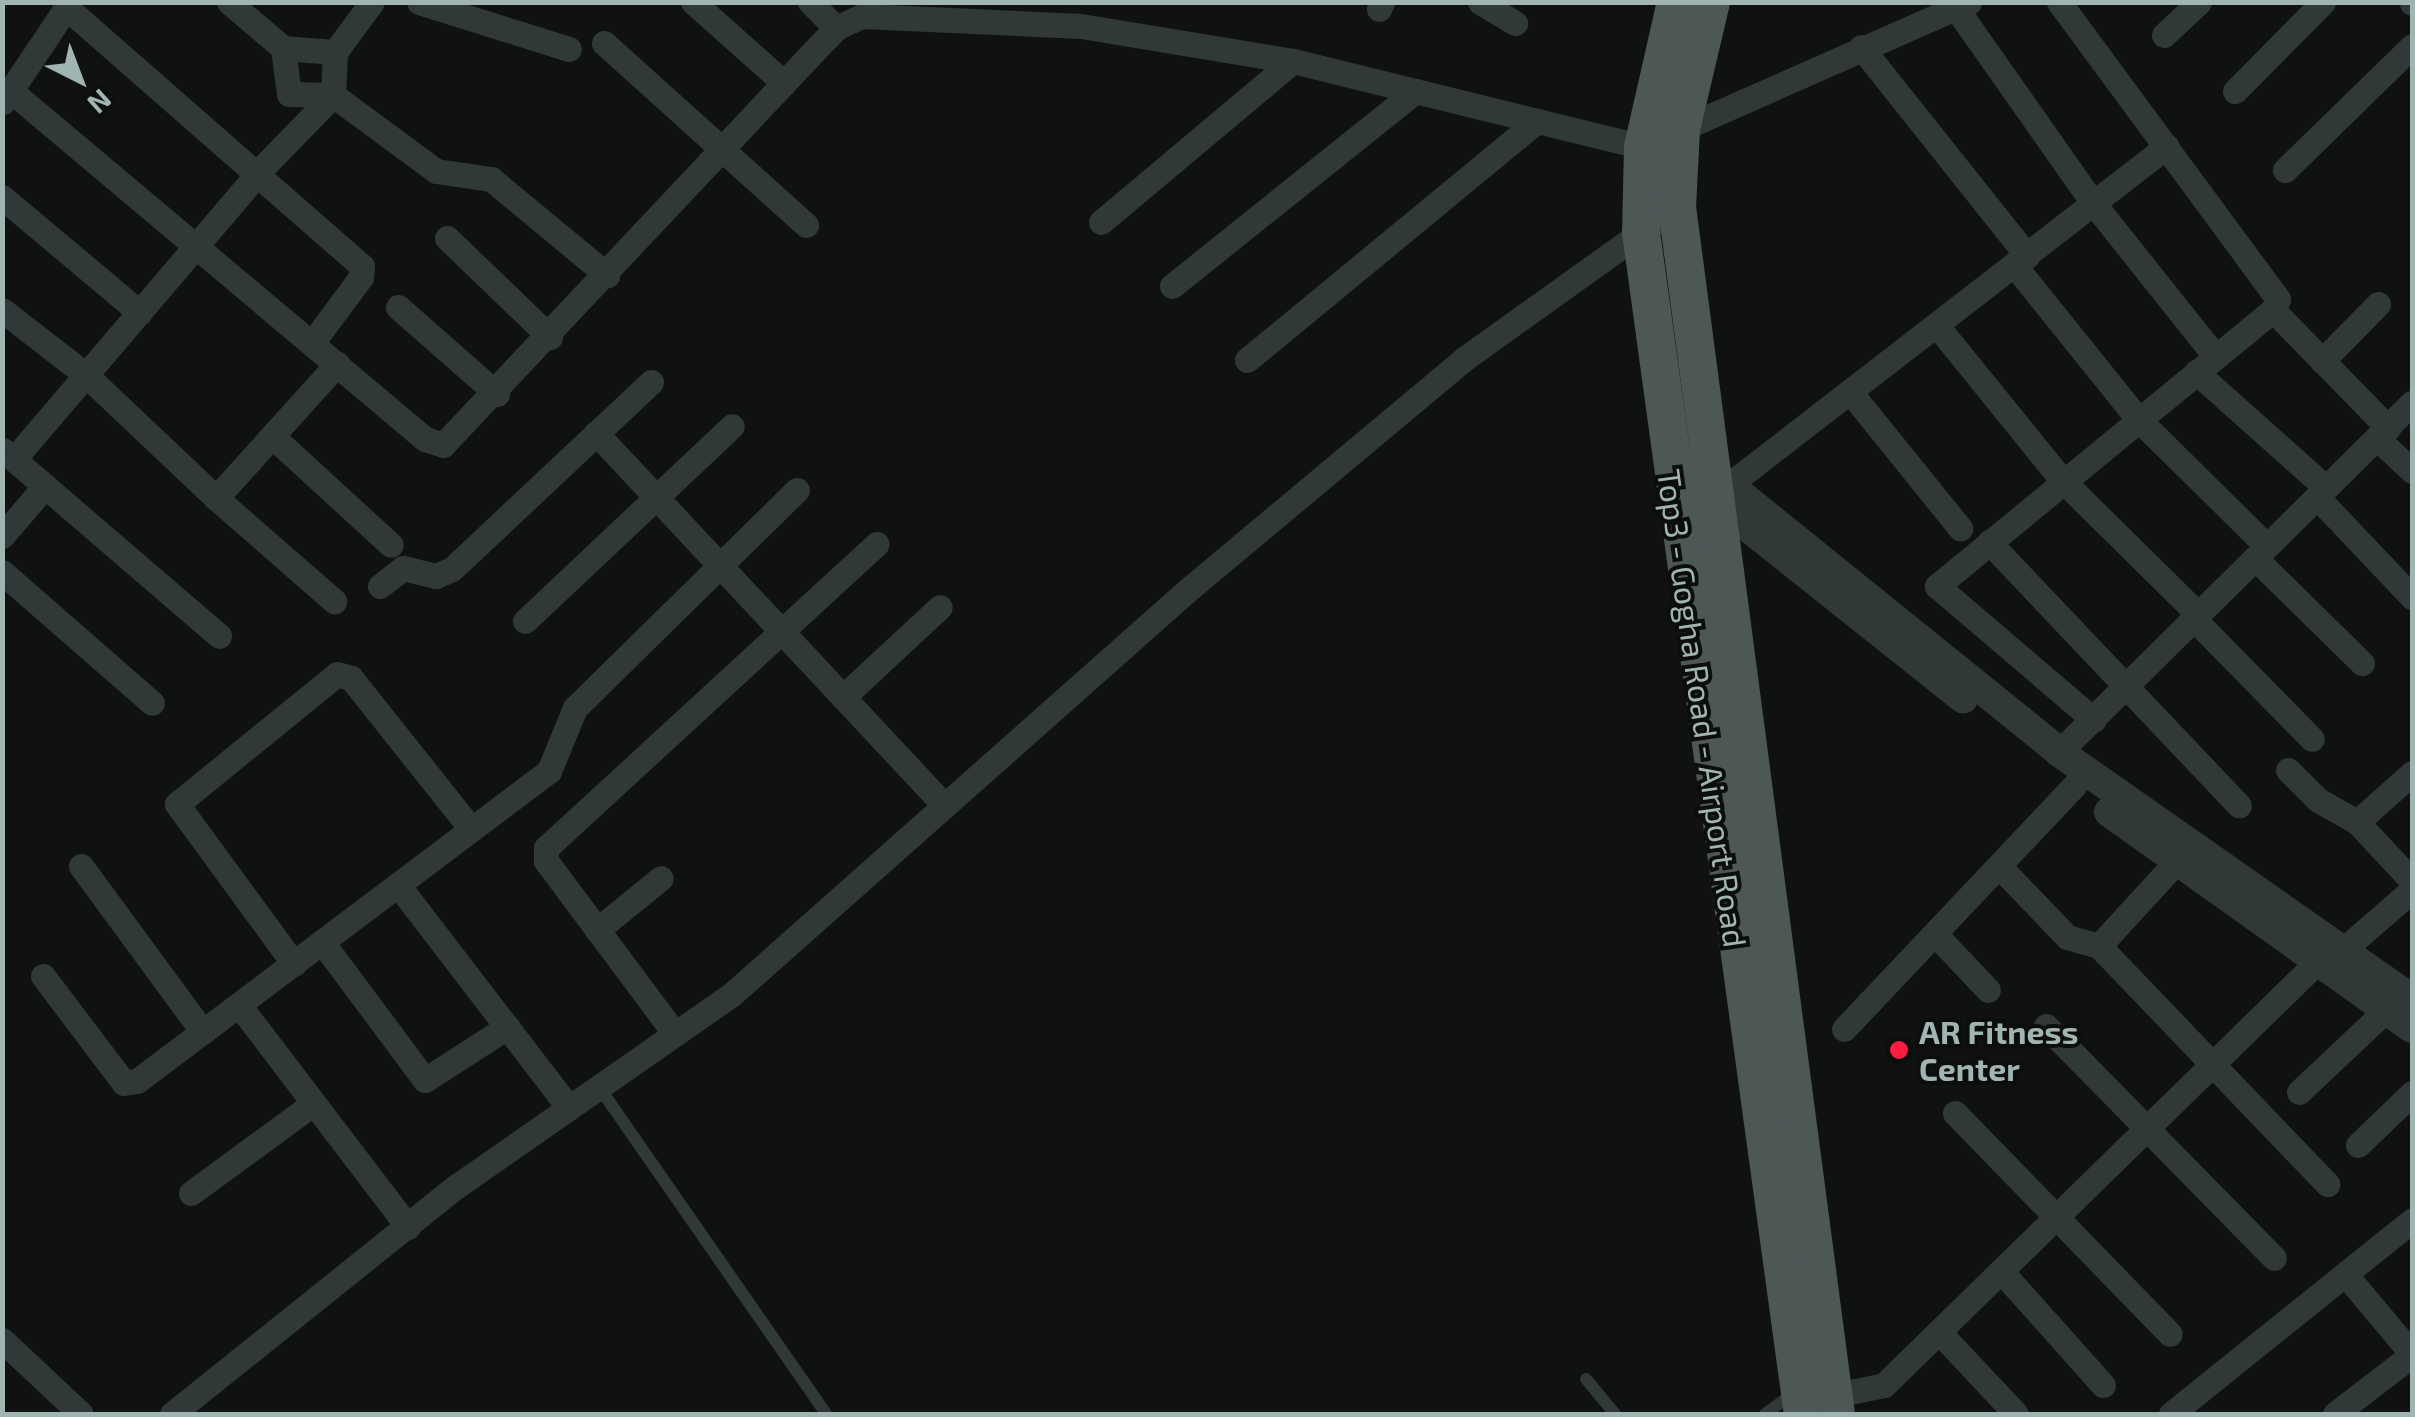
<!DOCTYPE html>
<html>
<head>
<meta charset="utf-8">
<style>
	body { margin:0 }
	#map { position:relative; width:2415px; height:1417px; overflow:hidden; background:#101212; font-family:"Exo 2",sans-serif }
	div>[style] { position:absolute }
	[style*='--x'] { left:calc(var(--x)*1px); top:calc(var(--y)*1px); width:calc(var(--w)*1px); rotate:calc(var(--a)*1deg) }
	.service>* { height:12px; margin:-6px; padding:0 6px; transform-origin:6px; border-radius:6px; background:#313838 }
	.minor>* { height:25px; margin:-12.5px; padding:0 12.5px; transform-origin:12.5px; border-radius:12.5px; background:#313838 }
	.tertiary>* { height:30px; margin:-15px; padding:0 15px; transform-origin:15px; border-radius:15px; background:#313838 }
	.primary>* { height:38px; margin:-19px; padding:0 19px; transform-origin:19px; border-radius:19px; background:#4d5756 }
	.dots>* { width:28px; height:28px; translate:-50% -50%; box-sizing:border-box; border:5px solid #0c0d0d; border-radius:50% }
	span { translate:-50% -50%; white-space:nowrap; text-align:center; line-height:1.15; -webkit-text-stroke:8px #0c0d0d; paint-order:stroke }
	.street-label { font-size:32px; color:#a0b5b2 }
	.poi-label { font-size:32px; color:#a0b5b2; font-weight:700 }
	.left { translate:0 -50%; text-align:left }
	.frame { position:absolute; inset:0; border:5px solid #a0b5b2; pointer-events:none }
	.north { position:absolute; left:30px; top:30px; width:100px; height:100px; -webkit-text-stroke:8px #0c0d0d; paint-order:stroke; rotate:138deg; font-size:28px; font-weight:700; line-height:40px; text-align:center; color:#a0b5b2 }
	.north::after { content:''; display:block; margin:auto; width:35px; height:45px; background:#a0b5b2; clip-path:polygon(50% 0,100% 100%,50% 72%,0 100%) }
</style>
</head>
<body>
<div id="map">
	<div class="service">
		<div style="--x:599;--y:1087;--w:398;--a:55.2"></div>
		<div style="--x:1586;--y:1379;--w:45;--a:50.4"></div>
		<div style="--x:1765;--y:1414;--w:34;--a:-36"></div>
	</div>
	<div class="minor">
		<div style="--x:229;--y:2;--w:71;--a:40.4"></div>
		<div style="--x:283;--y:48;--w:52;--a:4.4"></div>
		<div style="--x:419;--y:2;--w:157;--a:17.4"></div>
		<div style="--x:693;--y:2;--w:122;--a:41.7"></div>
		<div style="--x:810;--y:2;--w:37;--a:45"></div>
		<div style="--x:1480;--y:2;--w:41;--a:31"></div>
		<div style="--x:2059;--y:2;--w:369;--a:53.6"></div>
		<div style="--x:2278;--y:299;--w:12;--a:114"></div>
		<div style="--x:2273;--y:310;--w:435;--a:140.6"></div>
		<div style="--x:1937;--y:586;--w:206;--a:40.5"></div>
		<div style="--x:2412;--y:2;--w:1;--a:90"></div>
		<div style="--x:67;--y:8;--w:392;--a:41.2"></div>
		<div style="--x:362;--y:266;--w:11;--a:95"></div>
		<div style="--x:361;--y:277;--w:82;--a:126.6"></div>
		<div style="--x:1956;--y:8;--w:240;--a:54.9"></div>
		<div style="--x:2094;--y:204;--w:194;--a:51.5"></div>
		<div style="--x:1379;--y:9;--w:8;--a:-67"></div>
		<div style="--x:2164;--y:35;--w:48;--a:-43.3"></div>
		<div style="--x:604;--y:43;--w:272;--a:42"></div>
		<div style="--x:1861;--y:47;--w:267;--a:51.5"></div>
		<div style="--x:283;--y:48;--w:46;--a:82.6"></div>
		<div style="--x:289;--y:94;--w:44;--a:1.3"></div>
		<div style="--x:333;--y:95;--w:128;--a:36.4"></div>
		<div style="--x:436;--y:171;--w:56;--a:8.3"></div>
		<div style="--x:491;--y:179;--w:151;--a:39.6"></div>
		<div style="--x:11;--y:91;--w:541;--a:40.05"></div>
		<div style="--x:425;--y:439;--w:19;--a:18"></div>
		<div style="--x:443;--y:445;--w:541;--a:-46.72"></div>
		<div style="--x:814;--y:51;--w:32;--a:-46"></div>
		<div style="--x:836;--y:28;--w:29;--a:-25"></div>
		<div style="--x:862;--y:16;--w:219;--a:2.6"></div>
		<div style="--x:1081;--y:26;--w:215;--a:9.4"></div>
		<div style="--x:1293;--y:61;--w:373;--a:13.8"></div>
		<div style="--x:2235;--y:91;--w:125;--a:-45.3"></div>
		<div style="--x:3;--y:102;--w:120;--a:-56.2"></div>
		<div style="--x:1681;--y:129;--w:315;--a:-23.8"></div>
		<div style="--x:2285;--y:170;--w:177;--a:-44.3"></div>
		<div style="--x:2;--y:197;--w:180;--a:40"></div>
		<div style="--x:1101;--y:222;--w:251;--a:-40"></div>
		<div style="--x:447;--y:238;--w:143;--a:43.9"></div>
		<div style="--x:2015;--y:266;--w:196;--a:51.2"></div>
		<div style="--x:2138;--y:419;--w:181;--a:44.6"></div>
		<div style="--x:1172;--y:286;--w:312;--a:-38.7"></div>
		<div style="--x:398;--y:307;--w:132;--a:41.3"></div>
		<div style="--x:2;--y:310;--w:106;--a:37.7"></div>
		<div style="--x:86;--y:375;--w:179;--a:43.4"></div>
		<div style="--x:216;--y:498;--w:181;--a:-47.9"></div>
		<div style="--x:2273;--y:310;--w:165;--a:45.7"></div>
		<div style="--x:1938;--y:327;--w:197;--a:51"></div>
		<div style="--x:2062;--y:480;--w:191;--a:44.6"></div>
		<div style="--x:1247;--y:360;--w:376;--a:-39.5"></div>
		<div style="--x:2322;--y:361;--w:80;--a:-45.5"></div>
		<div style="--x:2196;--y:372;--w:174;--a:41.7"></div>
		<div style="--x:1851;--y:393;--w:174;--a:51.1"></div>
		<div style="--x:596;--y:433;--w:508;--a:46.91"></div>
		<div style="--x:272;--y:436;--w:161;--a:42.5"></div>
		<div style="--x:2377;--y:438;--w:48;--a:43.3"></div>
		<div style="--x:3;--y:450;--w:285;--a:40.7"></div>
		<div style="--x:14;--y:459;--w:387;--a:-49.5"></div>
		<div style="--x:265;--y:165;--w:98;--a:-45.8"></div>
		<div style="--x:333;--y:95;--w:43;--a:-87.3"></div>
		<div style="--x:335;--y:52;--w:62;--a:-53.5"></div>
		<div style="--x:1730;--y:484;--w:552;--a:-37.72"></div>
		<div style="--x:2317;--y:497;--w:138;--a:46.5"></div>
		<div style="--x:216;--y:498;--w:157;--a:41.1"></div>
		<div style="--x:2;--y:536;--w:66;--a:-49.3"></div>
		<div style="--x:1989;--y:542;--w:363;--a:46.5"></div>
		<div style="--x:2255;--y:558;--w:150;--a:44.5"></div>
		<div style="--x:2;--y:572;--w:199;--a:41.1"></div>
		<div style="--x:380;--y:586;--w:29;--a:-38"></div>
		<div style="--x:403;--y:568;--w:34;--a:14"></div>
		<div style="--x:436;--y:576;--w:17;--a:-24"></div>
		<div style="--x:452;--y:569;--w:273;--a:-43.2"></div>
		<div style="--x:2194;--y:619;--w:168;--a:45.5"></div>
		<div style="--x:525;--y:621;--w:284;--a:-43.3"></div>
		<div style="--x:843;--y:697;--w:132;--a:-42.9"></div>
		<div style="--x:2059;--y:752;--w:496;--a:-44.7"></div>
		<div style="--x:2288;--y:770;--w:42;--a:45"></div>
		<div style="--x:2318;--y:800;--w:45;--a:29.4"></div>
		<div style="--x:2412;--y:773;--w:74;--a:138.3"></div>
		<div style="--x:2357;--y:822;--w:81;--a:47"></div>
		<div style="--x:2176;--y:862;--w:114;--a:132.5"></div>
		<div style="--x:2099;--y:946;--w:330;--a:46.2"></div>
		<div style="--x:81;--y:866;--w:206;--a:53.7"></div>
		<div style="--x:1999;--y:866;--w:98;--a:46.2"></div>
		<div style="--x:2067;--y:937;--w:33;--a:16"></div>
		<div style="--x:398;--y:885;--w:281;--a:52.5"></div>
		<div style="--x:597;--y:930;--w:82;--a:-39.1"></div>
		<div style="--x:1935;--y:934;--w:77;--a:46.6"></div>
		<div style="--x:322;--y:942;--w:172;--a:53.3"></div>
		<div style="--x:425;--y:1080;--w:98;--a:-32.9"></div>
		<div style="--x:2343;--y:950;--w:91;--a:-41"></div>
		<div style="--x:294;--y:964;--w:198;--a:-126.2"></div>
		<div style="--x:177;--y:804;--w:206;--a:-39.1"></div>
		<div style="--x:337;--y:674;--w:15;--a:16"></div>
		<div style="--x:351;--y:678;--w:193;--a:51.5"></div>
		<div style="--x:43;--y:976;--w:134;--a:52.9"></div>
		<div style="--x:124;--y:1083;--w:13;--a:-9"></div>
		<div style="--x:137;--y:1081;--w:516;--a:-36.96"></div>
		<div style="--x:549;--y:771;--w:68;--a:-67.6"></div>
		<div style="--x:575;--y:708;--w:311;--a:-44.5"></div>
		<div style="--x:239;--y:1005;--w:279;--a:52.7"></div>
		<div style="--x:2046;--y:1026;--w:325;--a:45.5"></div>
		<div style="--x:1844;--y:1029;--w:335;--a:-46.6"></div>
		<div style="--x:675;--y:1034;--w:216;--a:-126.7"></div>
		<div style="--x:546;--y:861;--w:13;--a:-90"></div>
		<div style="--x:546;--y:848;--w:449;--a:-42.6"></div>
		<div style="--x:2299;--y:1092;--w:120;--a:-43.3"></div>
		<div style="--x:1955;--y:1113;--w:308;--a:45.8"></div>
		<div style="--x:2358;--y:1145;--w:75;--a:-43.9"></div>
		<div style="--x:191;--y:1193;--w:152;--a:-36.2"></div>
		<div style="--x:2001;--y:1271;--w:153;--a:48.2"></div>
		<div style="--x:1939;--y:1332;--w:112;--a:46.8"></div>
		<div style="--x:2;--y:1340;--w:108;--a:43.1"></div>
		<div style="--x:1822;--y:1398;--w:63;--a:-11.8"></div>
		<div style="--x:1884;--y:1385;--w:607;--a:-44.33"></div>
		<div style="--x:172;--y:1414;--w:365;--a:-38.7"></div>
		<div style="--x:457;--y:1186;--w:334;--a:-34.9"></div>
		<div style="--x:731;--y:995;--w:612;--a:-41.56"></div>
		<div style="--x:1189;--y:589;--w:359;--a:-39.9"></div>
		<div style="--x:1464;--y:359;--w:230;--a:-35.6"></div>
		<div style="--x:2171;--y:1414;--w:309;--a:-38.8"></div>
		<div style="--x:2335;--y:1414;--w:87;--a:-37.5"></div>
		<div style="--x:2404;--y:1361;--w:11;--a:-41"></div>
		<div style="--x:2412;--y:1354;--w:104;--a:-129.9"></div>
	</div>
	<div class="tertiary">
		<div style="--x:1699;--y:461;--w:463;--a:38.9"></div>
		<div style="--x:2059;--y:752;--w:431;--a:35"></div>
		<div style="--x:1705;--y:493;--w:330;--a:38.5"></div>
		<div style="--x:2109;--y:812;--w:372;--a:35.5"></div>
	</div>
	<div class="primary">
		<div style="--x:1676;--y:2;--w:149;--a:102.8"></div>
		<div style="--x:1643;--y:147;--w:85;--a:91.3"></div>
		<div style="--x:1641;--y:232;--w:1193;--a:82.2"></div>
		<div style="--x:1711;--y:2;--w:130;--a:103.3"></div>
		<div style="--x:1681;--y:129;--w:78;--a:92.9"></div>
		<div style="--x:1677;--y:207;--w:1217;--a:82.5"></div>
	</div>
	<div class="dots">
		<div style="left:1899px;top:1050px;background:#ff1c40"></div>
	</div>
	<div class="street-label">
		<span style="left:1703px;top:708px;rotate:82deg">Top3 - Gogha Road - Airport Road</span>
	</div>
	<div class="poi-label">
		<span class="left" style="left:1919px;top:1050px">AR Fitness<br>Center</span>
	</div>
	<div class="frame"></div>
	<div class="north">N</div>
</div>
</body>
</html>
